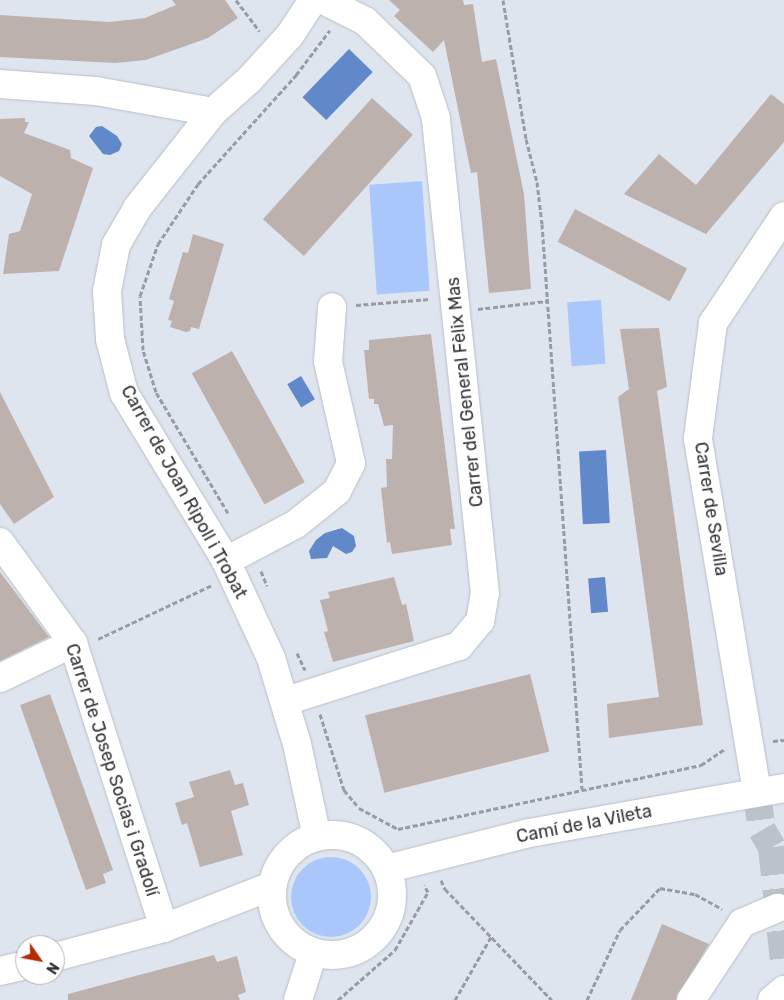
<!DOCTYPE html>
<html>
<head>
<meta charset="utf-8">
<style>
	body { margin:0 }
	#map { position:relative; width:784px; height:1000px; overflow:hidden; background:#dfe5ef; font-family:Rubik,sans-serif }
	div>[style] { position:absolute }
	[style*='--x'] { left:calc(var(--x)*1px); top:calc(var(--y)*1px); width:calc(var(--w)*1px); rotate:calc(var(--a)*1deg) }
	.green>* { inset:0; background:#aac7fb; transform-origin:0 0 }
	.round { border-radius:50% }
	.water>* { inset:0; background:#6189ca; transform-origin:0 0 }
	.building>* { inset:0; background:#bdb1ad; transform-origin:0 0 }
	.minor-tunnel>* { height:28px; margin-top:-14px; transform-origin:0; background:repeating-linear-gradient(90deg,#bcc2ca 0 28px,transparent 0 42px) }
	.path>* { height:3px; margin-top:-1.5px; transform-origin:0; background:repeating-linear-gradient(90deg,#979ba3 0 5px,transparent 0 7.5px) }
	.roads { filter:drop-shadow(0 0 1px #b8bec7) drop-shadow(0 0 1px #b8bec7) }
	.minor>* { height:28px; margin:-14px; padding:0 14px; transform-origin:14px; border-radius:14px; background:#fff }
	.minor>.ring { margin:-14px; padding:0; box-sizing:content-box; background:none; border:28px solid #fff; border-radius:50% }
	span { translate:-50% -50%; white-space:nowrap; text-align:center; line-height:1.15; -webkit-text-stroke:4px #fff; paint-order:stroke }
	.street-label { font-size:18px; color:#323438 }
	.north { position:absolute; left:15px; top:935px; width:50px; height:50px; box-sizing:border-box; background:#fff; border:1px solid #adaeaf; border-radius:50%; rotate:123deg; font-size:14px; font-weight:700; line-height:20px; text-align:center; color:#323438 }
	.north::after { content:''; display:block; margin:auto; width:18px; height:22px; background:#b62b06; clip-path:polygon(50% 0,100% 100%,50% 72%,0 100%) }
</style>
</head>
<body>
<div id="map">
	<div class="green">
		<div style="left:422px;top:181px;width:110px;height:53px;rotate:86deg"></div>
		<div style="left:601px;top:300px;width:64px;height:34px;rotate:86deg"></div>
		<div class="round" style="left:291px;top:857px;width:80px;height:80px"></div>
	</div>
	<div class="water">
		<div style="left:349px;top:49px;width:33px;height:67px;rotate:44deg"></div>
		<div style="clip-path:polygon(102px 126px,117px 136px,122px 144px,119px 151px,110px 155px,103px 154px,89px 136px,96px 127px)"></div>
		<div style="left:301px;top:376px;width:27px;height:16px;rotate:59deg"></div>
		<div style="left:606px;top:450px;width:73px;height:27px;rotate:87deg"></div>
		<div style="clip-path:polygon(342px 528px,354px 536px,356px 546px,352px 552px,346px 554px,333px 546px,327px 558px,311px 559px,309px 551px,316px 540px,325px 533px)"></div>
		<div style="left:605px;top:577px;width:35px;height:17px;rotate:85deg"></div>
	</div>
	<div class="building">
		<div style="clip-path:polygon(172px 0,225px 0,238px 18px,208px 38px,146px 60px,115px 63px,0 57px,0 15px,109px 22px,145px 18px,176px 5px)"></div>
		<div style="clip-path:polygon(389px 0,463px 0,464px 5px,473px 4px,482px 62px,496px 59px,524px 194px,531px 289px,489px 293px,477px 172px,471px 173px,444px 40px,433px 52px,394px 16px,400px 10px)"></div>
		<div style="clip-path:polygon(771px 94px,784px 104px,784px 142px,706px 234px,624px 194px,659px 154px,696px 185px)"></div>
		<div style="left:372px;top:98px;width:55px;height:163px;rotate:42deg"></div>
		<div style="clip-path:polygon(25px 118px,25px 122px,29px 122px,24px 133px,70px 150px,71px 158px,93px 168px,59px 271px,3px 274px,9px 234px,20px 231px,32px 194px,0 176px,0 119px)"></div>
		<div style="left:575px;top:209px;width:127px;height:37px;rotate:28deg"></div>
		<div style="clip-path:polygon(193px 234px,224px 244px,199px 329px,191px 327px,190px 331px,186px 332px,170px 327px,172px 321px,168px 320px,174px 301px,169px 299px,183px 252px,188px 253px)"></div>
		<div style="clip-path:polygon(659px 328px,667px 387px,657px 391px,703px 725px,609px 738px,607px 704px,659px 697px,618px 397px,629px 389px,620px 329px)"></div>
		<div style="clip-path:polygon(431px 334px,455px 529px,450px 529px,452px 545px,392px 554px,390px 542px,387px 543px,381px 488px,387px 487px,386px 459px,392px 459px,393px 425px,384px 426px,378px 404px,374px 404px,374px 399px,369px 399px,364px 350px,369px 350px,369px 340px)"></div>
		<div style="left:232px;top:351px;width:150px;height:46px;rotate:61deg"></div>
		<div style="clip-path:polygon(0 392px,54px 497px,14px 524px,0 504px)"></div>
		<div style="clip-path:polygon(0 572px,49px 637px,0 661px)"></div>
		<div style="clip-path:polygon(394px 577px,402px 605px,406px 604px,414px 641px,333px 662px,324px 632px,328px 631px,320px 600px,330px 598px,328px 592px)"></div>
		<div style="left:530px;top:674px;width:80px;height:170px;rotate:76deg"></div>
		<div style="clip-path:polygon(50px 694px,113px 870px,103px 874px,106px 883px,86px 890px,20px 705px)"></div>
		<div style="clip-path:polygon(230px 770px,235px 785px,243px 783px,249px 805px,231px 811px,243px 855px,200px 867px,187px 823px,182px 825px,175px 803px,194px 797px,189px 782px)"></div>
		<div style="clip-path:polygon(662px 924px,709px 944px,676px 1000px,631px 1000px)"></div>
		<div style="clip-path:polygon(214px 955px,217px 962px,237px 956px,246px 992px,238px 995px,240px 1000px,68px 1000px,68px 994px)"></div>
	</div>
	<div class="minor-tunnel">
		<div style="--x:757;--y:792;--w:38;--a:83"></div>
		<div style="--x:762;--y:830;--w:20;--a:60"></div>
		<div style="--x:772;--y:847;--w:115;--a:84"></div>
	</div>
	<div class="path">
		<div style="--x:236;--y:0;--w:39;--a:53"></div>
		<div style="--x:503;--y:0;--w:141;--a:80.6"></div>
		<div style="--x:526;--y:139;--w:44;--a:75.7"></div>
		<div style="--x:537;--y:182;--w:42;--a:83.2"></div>
		<div style="--x:542;--y:224;--w:566;--a:85.95"></div>
		<div style="--x:356;--y:305;--w:74;--a:-4.6"></div>
		<div style="--x:478;--y:309;--w:69;--a:-6.6"></div>
		<div style="--x:228;--y:513;--w:141;--a:-120.8"></div>
		<div style="--x:156;--y:392;--w:44;--a:-107.2"></div>
		<div style="--x:143;--y:350;--w:54;--a:-93.2"></div>
		<div style="--x:140;--y:296;--w:55;--a:-70.9"></div>
		<div style="--x:158;--y:244;--w:72;--a:-56.3"></div>
		<div style="--x:198;--y:184;--w:147;--a:-48"></div>
		<div style="--x:296;--y:75;--w:56;--a:-52.9"></div>
		<div style="--x:261;--y:571;--w:16;--a:68"></div>
		<div style="--x:98;--y:639;--w:126;--a:-25.3"></div>
		<div style="--x:297;--y:653;--w:19;--a:65"></div>
		<div style="--x:320;--y:714;--w:80;--a:72.5"></div>
		<div style="--x:344;--y:790;--w:23;--a:50"></div>
		<div style="--x:359;--y:808;--w:44;--a:28.3"></div>
		<div style="--x:398;--y:829;--w:310;--a:-11.9"></div>
		<div style="--x:701;--y:765;--w:29;--a:-34"></div>
		<div style="--x:773;--y:741;--w:11;--a:-5"></div>
		<div style="--x:441;--y:880;--w:10;--a:66"></div>
		<div style="--x:445;--y:889;--w:154;--a:46.1"></div>
		<div style="--x:338;--y:1000;--w:76;--a:-41.3"></div>
		<div style="--x:395;--y:950;--w:67;--a:-60.4"></div>
		<div style="--x:428;--y:892;--w:8;--a:-120"></div>
		<div style="--x:455;--y:1000;--w:73;--a:-60.3"></div>
		<div style="--x:587;--y:1000;--w:77;--a:-64.8"></div>
		<div style="--x:620;--y:930;--w:58;--a:-46.4"></div>
		<div style="--x:660;--y:888;--w:36;--a:10"></div>
		<div style="--x:695;--y:894;--w:31;--a:29"></div>
	</div>
	<div class="roads">
		<div class="minor">
			<div style="--x:313;--y:0;--w:42;--a:123.3"></div>
			<div style="--x:290;--y:35;--w:59;--a:132.3"></div>
			<div style="--x:250;--y:79;--w:50;--a:138.3"></div>
			<div style="--x:213;--y:112;--w:121;--a:128.3"></div>
			<div style="--x:138;--y:207;--w:44;--a:120.1"></div>
			<div style="--x:116;--y:245;--w:47;--a:101.1"></div>
			<div style="--x:107;--y:291;--w:48;--a:86.4"></div>
			<div style="--x:110;--y:339;--w:56;--a:75.5"></div>
			<div style="--x:124;--y:393;--w:197;--a:58.7"></div>
			<div style="--x:226;--y:561;--w:107;--a:65.1"></div>
			<div style="--x:271;--y:658;--w:90;--a:73.2"></div>
			<div style="--x:297;--y:744;--w:95;--a:77.9"></div>
			<div style="--x:0;--y:84;--w:96;--a:4.2"></div>
			<div style="--x:96;--y:91;--w:119;--a:10.2"></div>
			<div style="--x:0;--y:542;--w:125;--a:54.1"></div>
			<div style="--x:73;--y:643;--w:299;--a:72.3"></div>
			<div style="--x:226;--y:561;--w:79;--a:-27.9"></div>
			<div style="--x:296;--y:524;--w:53;--a:-38.8"></div>
			<div style="--x:337;--y:491;--w:31;--a:-63"></div>
			<div style="--x:351;--y:463;--w:104;--a:-102.8"></div>
			<div style="--x:328;--y:362;--w:55;--a:-85.8"></div>
			<div style="--x:0;--y:678;--w:81;--a:-25.6"></div>
			<div style="--x:286;--y:701;--w:182;--a:-17.6"></div>
			<div style="--x:459;--y:646;--w:33;--a:-50"></div>
			<div style="--x:480;--y:621;--w:27;--a:-80"></div>
			<div style="--x:485;--y:594;--w:479;--a:-95.9"></div>
			<div style="--x:436;--y:118;--w:44;--a:-108.4"></div>
			<div style="--x:422;--y:76;--w:79;--a:-136"></div>
			<div style="--x:365;--y:21;--w:47;--a:-153.4"></div>
			<div style="--x:757;--y:792;--w:359;--a:-99.5"></div>
			<div style="--x:698;--y:438;--w:116;--a:-82.6"></div>
			<div style="--x:713;--y:323;--w:128;--a:-56.4"></div>
			<div class="ring" style="left:272px;top:835px;width:92px;height:92px"></div>
			<div style="--x:386;--y:869;--w:147;--a:-14.1"></div>
			<div style="--x:529;--y:833;--w:259;--a:-10"></div>
			<div style="--x:55;--y:957;--w:113;--a:-14.9"></div>
			<div style="--x:164;--y:928;--w:116;--a:-21.3"></div>
			<div style="--x:0;--y:971;--w:26;--a:-13"></div>
			<div style="--x:298;--y:1000;--w:49;--a:-72.3"></div>
			<div style="--x:691;--y:1000;--w:92;--a:-56.5"></div>
			<div style="--x:742;--y:923;--w:39;--a:-23"></div>
			<div style="--x:772;--y:1000;--w:16;--a:-40"></div>
		</div>
	</div>
	<div class="street-label">
		<span style="left:465px;top:392px;rotate:-96deg">Carrer del General Fèlix Mas</span>
		<span style="left:184px;top:492px;rotate:61deg">Carrer de Joan Ripoll i Trobat</span>
		<span style="left:711px;top:509px;rotate:81deg">Carrer de Sevilla</span>
		<span style="left:112px;top:770px;rotate:72deg">Carrer de Josep Socias i Gradolí</span>
		<span style="left:584px;top:824px;rotate:-11deg">Camí de la Vileta</span>
	</div>
	<div class="north">N</div>
</div>
</body>
</html>
